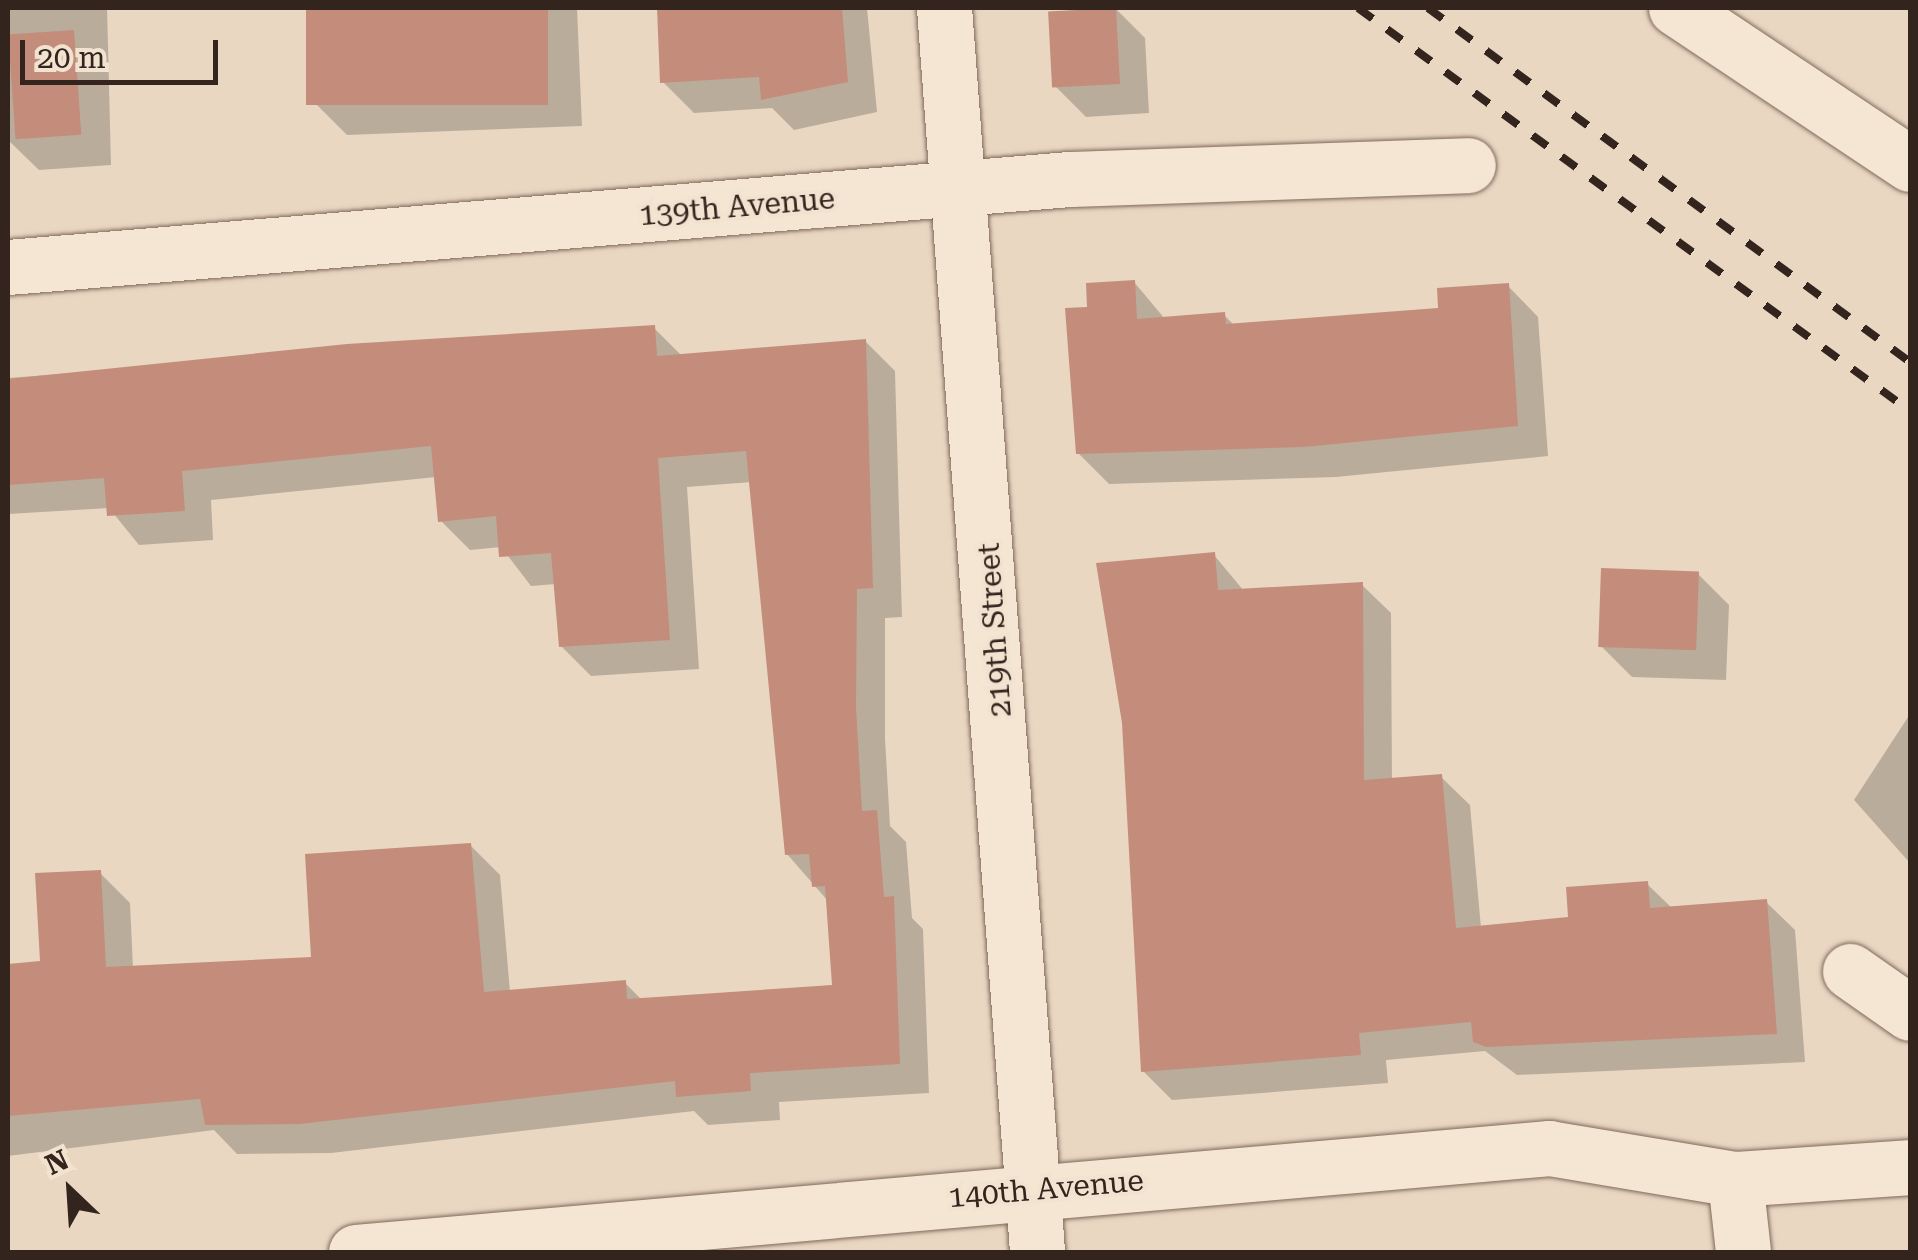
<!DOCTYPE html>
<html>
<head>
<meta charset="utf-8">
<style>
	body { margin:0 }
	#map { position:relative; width:1918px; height:1260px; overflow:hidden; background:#e9d7c2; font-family:"Roboto Serif",serif }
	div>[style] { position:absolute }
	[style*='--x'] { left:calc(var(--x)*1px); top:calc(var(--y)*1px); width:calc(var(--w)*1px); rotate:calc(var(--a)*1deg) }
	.shadow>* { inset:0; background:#0003 }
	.building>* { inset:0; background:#c48d7b; transform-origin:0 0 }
	.roads { filter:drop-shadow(0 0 2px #81695b) drop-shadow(0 0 2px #81695b) }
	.minor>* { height:55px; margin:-27.5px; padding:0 27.5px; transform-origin:27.5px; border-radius:27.5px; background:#f5e6d4 }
	.rail>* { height:8px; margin-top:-4px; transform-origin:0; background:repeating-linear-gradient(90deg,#33241e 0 18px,transparent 0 36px) }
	span { translate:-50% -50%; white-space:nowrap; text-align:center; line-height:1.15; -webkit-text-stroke:8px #f2e3d1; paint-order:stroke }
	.street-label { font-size:30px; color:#33241e }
	.frame { position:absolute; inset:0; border:10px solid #33241e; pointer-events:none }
	.north { position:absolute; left:20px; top:1140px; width:100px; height:100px; -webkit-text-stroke:8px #f2e3d1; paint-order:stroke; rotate:335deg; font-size:28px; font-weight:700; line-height:40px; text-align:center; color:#33241e }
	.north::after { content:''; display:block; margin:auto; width:35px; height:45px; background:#33241e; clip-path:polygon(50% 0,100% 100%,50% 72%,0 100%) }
	.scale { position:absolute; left:20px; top:40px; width:198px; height:45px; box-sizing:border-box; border:5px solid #33241e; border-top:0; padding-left:12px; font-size:30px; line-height:35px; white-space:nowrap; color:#33241e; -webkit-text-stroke:8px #f2e3d1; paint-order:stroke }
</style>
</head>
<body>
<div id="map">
	<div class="shadow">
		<div style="clip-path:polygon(8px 8px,107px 8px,111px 165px,39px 170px,8px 140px)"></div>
		<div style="clip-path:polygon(308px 8px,577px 8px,582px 126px,347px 135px,316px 104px)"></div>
		<div style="clip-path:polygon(660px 8px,867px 8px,877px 112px,794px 130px,772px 108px,694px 113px,663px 82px)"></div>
		<div style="clip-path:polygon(1115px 8px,1145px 38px,1149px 113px,1086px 117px,1055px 86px,1050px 12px)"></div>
		<div style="clip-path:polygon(1134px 282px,1165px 319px,1224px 315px,1235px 326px,1441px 311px,1508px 286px,1538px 317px,1548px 456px,1336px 477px,1109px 484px,1078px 453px,1090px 309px)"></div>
		<div style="clip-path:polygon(654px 328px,683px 357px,865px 341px,895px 371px,902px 617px,885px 618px,885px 738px,890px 826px,906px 842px,912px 918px,923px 929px,929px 1093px,779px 1102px,780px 1120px,708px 1125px,694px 1111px,331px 1153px,237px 1154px,214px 1130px,8px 1156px,8px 966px,43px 964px,100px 873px,130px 903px,133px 968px,313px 959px,470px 845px,500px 875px,510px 992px,625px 983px,642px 1000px,835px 987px,828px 901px,787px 854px,752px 482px,687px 487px,699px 669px,591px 676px,561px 646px,556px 584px,531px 586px,501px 547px,470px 550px,440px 520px,436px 477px,211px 500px,213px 540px,139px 545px,109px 508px,8px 514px,8px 378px)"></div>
		<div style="clip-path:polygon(1214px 555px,1244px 591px,1362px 585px,1391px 613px,1392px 780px,1441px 777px,1470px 805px,1481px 928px,1571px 919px,1647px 884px,1673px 909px,1766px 902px,1795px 930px,1805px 1062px,1517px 1075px,1485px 1051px,1386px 1060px,1388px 1083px,1172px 1100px,1143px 1071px)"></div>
		<div style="clip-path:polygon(1698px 574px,1729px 605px,1726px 680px,1632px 677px,1601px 646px)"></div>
		<div style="clip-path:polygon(1910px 714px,1910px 863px,1854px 800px)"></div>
	</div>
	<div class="building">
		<div style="left:306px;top:8px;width:242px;height:97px"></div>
		<div style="clip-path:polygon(657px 8px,842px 8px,848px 82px,761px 100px,759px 77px,660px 83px)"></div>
		<div style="left:1116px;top:8px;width:76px;height:68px;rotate:87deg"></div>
		<div style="left:74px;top:30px;width:105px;height:66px;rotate:86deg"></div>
		<div style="clip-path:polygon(1135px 280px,1137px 319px,1225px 312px,1226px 324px,1438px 308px,1437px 288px,1509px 283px,1518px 426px,1304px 447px,1076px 454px,1065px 308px,1087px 307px,1086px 283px)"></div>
		<div style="clip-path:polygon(655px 325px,657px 356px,866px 339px,873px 588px,857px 589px,856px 707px,862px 811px,877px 810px,884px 897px,894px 896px,900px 1064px,750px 1073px,751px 1091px,676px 1097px,675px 1081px,300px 1124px,205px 1125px,200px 1099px,8px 1116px,8px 964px,40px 961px,35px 873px,101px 870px,106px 967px,311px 957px,305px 854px,471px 843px,484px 992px,626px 980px,627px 999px,832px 985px,825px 886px,812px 887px,809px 854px,785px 855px,746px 451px,658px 458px,670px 640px,559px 647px,551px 553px,499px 557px,496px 516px,438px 522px,431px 446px,182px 471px,185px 511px,107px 516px,104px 478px,8px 485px,8px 379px,347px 344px)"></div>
		<div style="clip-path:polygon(1215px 552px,1218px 590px,1363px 582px,1364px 780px,1442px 774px,1456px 928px,1568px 917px,1566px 887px,1648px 881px,1650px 908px,1767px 899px,1777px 1034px,1486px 1047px,1473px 1042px,1471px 1022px,1359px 1033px,1361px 1055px,1141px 1072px,1122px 723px,1096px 563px)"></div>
		<div style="left:1601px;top:568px;width:98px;height:79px;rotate:2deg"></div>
	</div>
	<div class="roads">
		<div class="minor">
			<div style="--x:944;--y:8;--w:1247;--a:85.72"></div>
			<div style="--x:1676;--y:8;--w:281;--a:33.7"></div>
			<div style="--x:8;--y:267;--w:1066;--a:-4.74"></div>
			<div style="--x:1070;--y:179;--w:398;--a:-2"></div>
			<div style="--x:1850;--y:971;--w:73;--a:35"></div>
			<div style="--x:1735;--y:1179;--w:73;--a:83.7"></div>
			<div style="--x:356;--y:1252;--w:1198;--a:-4.98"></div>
			<div style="--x:1549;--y:1148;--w:189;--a:9.5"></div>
			<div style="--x:1735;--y:1179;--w:175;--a:-3.9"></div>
		</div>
	</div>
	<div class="rail">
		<div style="--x:1358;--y:8;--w:683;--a:36.13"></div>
		<div style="--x:1428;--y:8;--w:598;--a:36.3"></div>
	</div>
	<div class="street-label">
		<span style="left:737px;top:207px;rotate:-5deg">139th Avenue</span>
		<span style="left:995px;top:630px;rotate:-94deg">219th Street</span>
		<span style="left:1046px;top:1189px;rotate:-5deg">140th Avenue</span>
	</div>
	<div class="frame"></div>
	<div class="north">N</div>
	<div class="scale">20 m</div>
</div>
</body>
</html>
